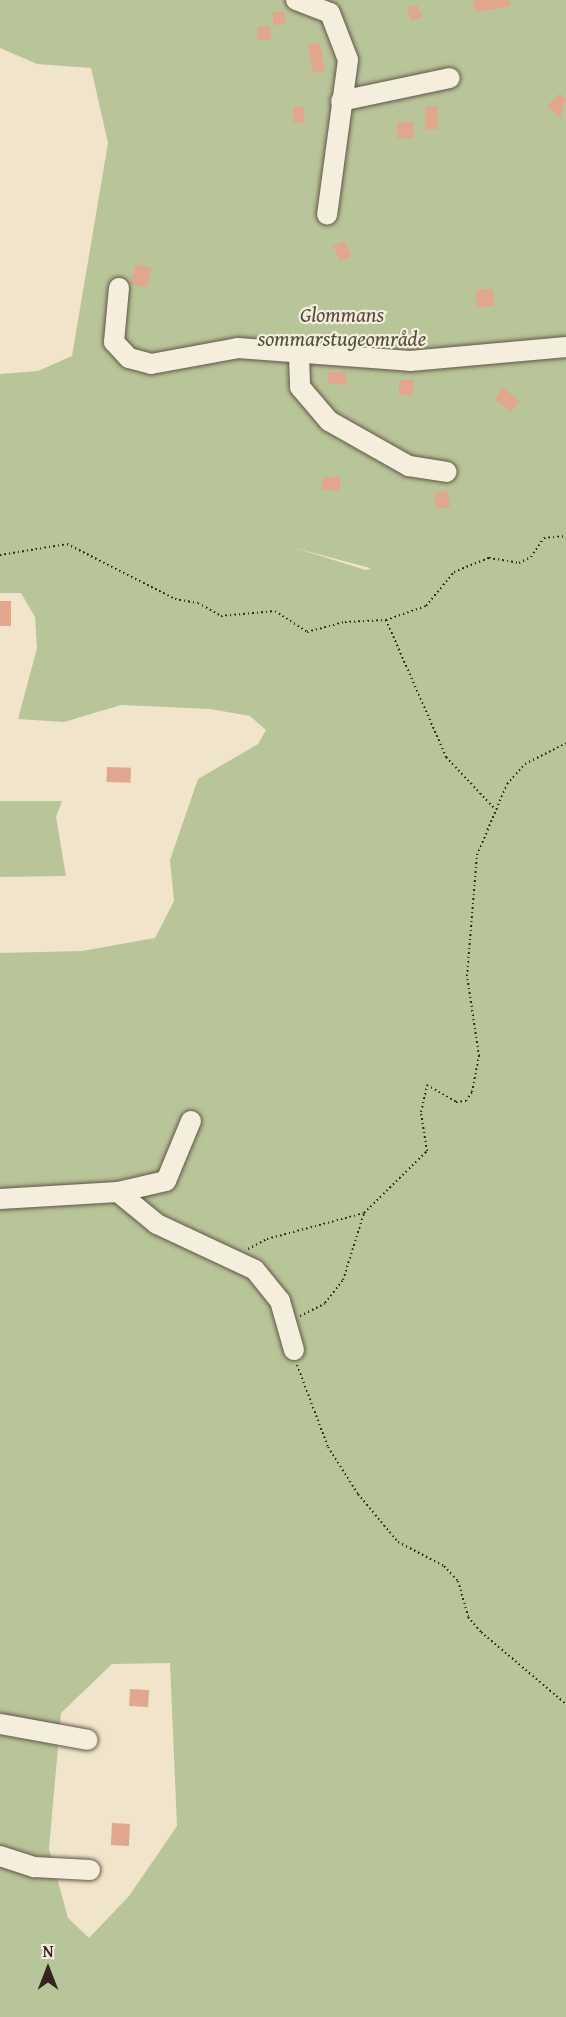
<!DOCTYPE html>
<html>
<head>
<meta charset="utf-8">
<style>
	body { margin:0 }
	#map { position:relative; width:566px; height:2017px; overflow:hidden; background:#f0e5cb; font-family:"Gentium Book Plus",serif }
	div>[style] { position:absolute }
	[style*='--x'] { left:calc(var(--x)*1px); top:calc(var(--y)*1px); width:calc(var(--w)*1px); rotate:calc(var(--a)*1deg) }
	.green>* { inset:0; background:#b8c598 }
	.building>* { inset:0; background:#e1a68c; transform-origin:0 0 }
	.path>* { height:2px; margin-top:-1px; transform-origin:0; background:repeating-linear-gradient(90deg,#35251f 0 1.5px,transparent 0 4.5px) }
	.roads { filter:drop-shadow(0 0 2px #64554a) drop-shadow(0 0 2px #64554a) }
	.minor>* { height:20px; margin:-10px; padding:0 10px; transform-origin:10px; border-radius:10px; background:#f5eedd }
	span { translate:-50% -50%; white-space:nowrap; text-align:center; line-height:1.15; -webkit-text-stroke:4.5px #f5eedd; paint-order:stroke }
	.park-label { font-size:21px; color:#564d3d; font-style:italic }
	.north { position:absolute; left:18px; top:1939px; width:60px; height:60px; -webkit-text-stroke:4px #f5eedd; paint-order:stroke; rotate:0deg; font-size:16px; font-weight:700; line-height:24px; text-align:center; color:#35251f }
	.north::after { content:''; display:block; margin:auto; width:21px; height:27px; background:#35251f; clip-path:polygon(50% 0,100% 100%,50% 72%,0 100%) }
</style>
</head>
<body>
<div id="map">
	<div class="green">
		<div style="clip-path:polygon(evenodd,0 0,566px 0,566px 2017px,0 2017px,0 953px,82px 951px,155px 938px,174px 901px,170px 860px,198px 779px,258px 744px,266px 730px,250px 716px,210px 709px,121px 705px,64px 722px,18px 719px,37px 648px,35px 617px,21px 593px,0 593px,0 374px,38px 371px,72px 356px,108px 143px,91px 68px,37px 64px,0 48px,0 0,295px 548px,370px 568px,370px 569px,366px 570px,295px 548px,0 0,170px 1663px,177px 1826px,129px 1896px,89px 1938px,68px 1918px,49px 1849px,61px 1713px,112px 1664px,170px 1663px)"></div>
		<div style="clip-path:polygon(0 801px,62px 801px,56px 817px,66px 876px,0 877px)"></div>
	</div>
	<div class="building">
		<div style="clip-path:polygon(473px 0,510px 0,511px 6px,476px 12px)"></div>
		<div style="clip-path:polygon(417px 5px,422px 17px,411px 21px,407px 8px)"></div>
		<div style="clip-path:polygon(273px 12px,284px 12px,285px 24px,273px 25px)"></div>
		<div style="left:270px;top:26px;width:13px;height:13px;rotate:86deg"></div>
		<div style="left:320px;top:43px;width:28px;height:12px;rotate:80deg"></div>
		<div style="clip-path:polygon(560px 93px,566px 99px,560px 118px,547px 106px)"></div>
		<div style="left:437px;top:106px;width:23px;height:12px;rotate:88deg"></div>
		<div style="left:293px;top:107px;width:11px;height:15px"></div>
		<div style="left:413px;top:122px;width:16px;height:16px;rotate:90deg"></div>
		<div style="left:344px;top:241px;width:17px;height:12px;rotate:65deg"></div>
		<div style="left:136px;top:264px;width:16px;height:20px;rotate:15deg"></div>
		<div style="left:493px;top:289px;width:17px;height:17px;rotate:87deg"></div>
		<div style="left:346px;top:372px;width:12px;height:18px;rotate:90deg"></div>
		<div style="left:399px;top:380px;width:14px;height:15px"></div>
		<div style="left:503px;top:388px;width:21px;height:14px;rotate:37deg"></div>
		<div style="left:322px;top:477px;width:18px;height:13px"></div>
		<div style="left:448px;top:491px;width:16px;height:14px;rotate:83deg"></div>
		<div style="left:0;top:601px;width:11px;height:25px"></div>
		<div style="left:107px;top:767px;width:24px;height:15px;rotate:2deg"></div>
		<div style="left:130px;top:1689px;width:19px;height:17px;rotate:3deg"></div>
		<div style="left:112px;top:1823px;width:18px;height:22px;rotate:3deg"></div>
	</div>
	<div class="path">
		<div style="--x:0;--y:555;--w:68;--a:-9.3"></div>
		<div style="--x:67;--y:544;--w:121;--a:27"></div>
		<div style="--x:175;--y:599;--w:23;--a:10"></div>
		<div style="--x:198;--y:603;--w:26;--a:29"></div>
		<div style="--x:221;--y:616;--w:54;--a:-5.3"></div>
		<div style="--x:275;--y:611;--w:38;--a:33"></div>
		<div style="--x:307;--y:632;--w:39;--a:-15"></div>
		<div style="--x:345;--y:622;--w:41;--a:-2.8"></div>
		<div style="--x:386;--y:620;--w:42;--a:-19.3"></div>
		<div style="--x:426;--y:606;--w:44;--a:-50.5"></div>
		<div style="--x:454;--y:572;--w:38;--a:-22"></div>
		<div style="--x:489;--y:558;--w:30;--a:9"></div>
		<div style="--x:519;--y:563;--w:13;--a:-27"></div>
		<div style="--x:531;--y:557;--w:23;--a:-56"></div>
		<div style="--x:544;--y:538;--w:22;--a:-5"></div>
		<div style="--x:386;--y:620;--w:150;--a:66.3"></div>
		<div style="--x:446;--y:757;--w:70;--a:46.7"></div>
		<div style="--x:248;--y:1249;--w:21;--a:-28"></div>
		<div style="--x:267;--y:1239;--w:100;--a:-15"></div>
		<div style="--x:300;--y:1316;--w:28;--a:-27"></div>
		<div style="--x:325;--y:1303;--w:29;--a:-52"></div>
		<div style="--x:343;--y:1280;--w:70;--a:-72.6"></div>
		<div style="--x:364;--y:1213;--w:88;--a:-44.5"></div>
		<div style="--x:427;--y:1151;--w:39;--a:-99"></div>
		<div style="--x:421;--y:1112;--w:28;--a:-77"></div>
		<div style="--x:427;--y:1085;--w:34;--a:30"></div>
		<div style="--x:456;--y:1102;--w:10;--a:-6"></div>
		<div style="--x:466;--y:1101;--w:11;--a:-56"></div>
		<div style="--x:472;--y:1092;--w:37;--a:-79"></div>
		<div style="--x:479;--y:1056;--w:81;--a:-98.5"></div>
		<div style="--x:467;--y:976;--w:121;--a:-85.3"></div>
		<div style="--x:477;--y:855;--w:77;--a:-67.1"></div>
		<div style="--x:507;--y:784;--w:27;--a:-48"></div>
		<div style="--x:525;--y:764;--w:46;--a:-27.1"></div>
		<div style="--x:297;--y:1365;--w:88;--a:69.3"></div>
		<div style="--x:328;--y:1447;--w:56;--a:57.4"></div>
		<div style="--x:358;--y:1494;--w:62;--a:50.2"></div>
		<div style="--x:398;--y:1542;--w:52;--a:27.6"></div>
		<div style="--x:444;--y:1566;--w:21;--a:47"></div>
		<div style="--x:458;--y:1581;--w:37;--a:74"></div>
		<div style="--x:468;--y:1617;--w:20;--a:49"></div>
		<div style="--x:481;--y:1632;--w:111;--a:40.3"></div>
	</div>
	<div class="roads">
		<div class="minor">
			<div style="--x:296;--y:0;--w:36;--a:21"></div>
			<div style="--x:330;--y:13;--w:50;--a:69"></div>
			<div style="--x:348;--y:60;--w:156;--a:97.7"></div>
			<div style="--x:341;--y:101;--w:111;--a:-11.9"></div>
			<div style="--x:119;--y:288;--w:54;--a:95.3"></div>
			<div style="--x:114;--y:342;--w:22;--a:47"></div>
			<div style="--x:129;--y:358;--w:23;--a:15"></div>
			<div style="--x:151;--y:364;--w:88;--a:-10.4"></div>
			<div style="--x:238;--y:348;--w:172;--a:4.3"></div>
			<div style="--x:410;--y:361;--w:157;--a:-5.1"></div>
			<div style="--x:299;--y:355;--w:32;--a:88"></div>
			<div style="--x:300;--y:387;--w:45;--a:49.5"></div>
			<div style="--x:329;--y:421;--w:92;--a:29.4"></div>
			<div style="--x:409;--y:466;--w:38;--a:9"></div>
			<div style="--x:118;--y:1192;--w:50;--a:39.4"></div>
			<div style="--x:157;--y:1224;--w:108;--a:25.1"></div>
			<div style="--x:255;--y:1270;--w:40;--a:51"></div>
			<div style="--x:280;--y:1301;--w:51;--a:74.1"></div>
			<div style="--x:0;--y:1199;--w:118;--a:-3.4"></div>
			<div style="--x:118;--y:1192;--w:49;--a:-12.9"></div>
			<div style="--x:166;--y:1181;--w:65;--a:-67.4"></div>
			<div style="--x:0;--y:1724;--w:89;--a:10.3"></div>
			<div style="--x:0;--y:1856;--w:36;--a:18"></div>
			<div style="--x:34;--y:1867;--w:56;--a:3.1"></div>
		</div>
	</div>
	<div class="park-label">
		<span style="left:342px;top:327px">Glommans<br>sommarstugeområde</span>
	</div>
	<div class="north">N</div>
</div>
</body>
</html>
